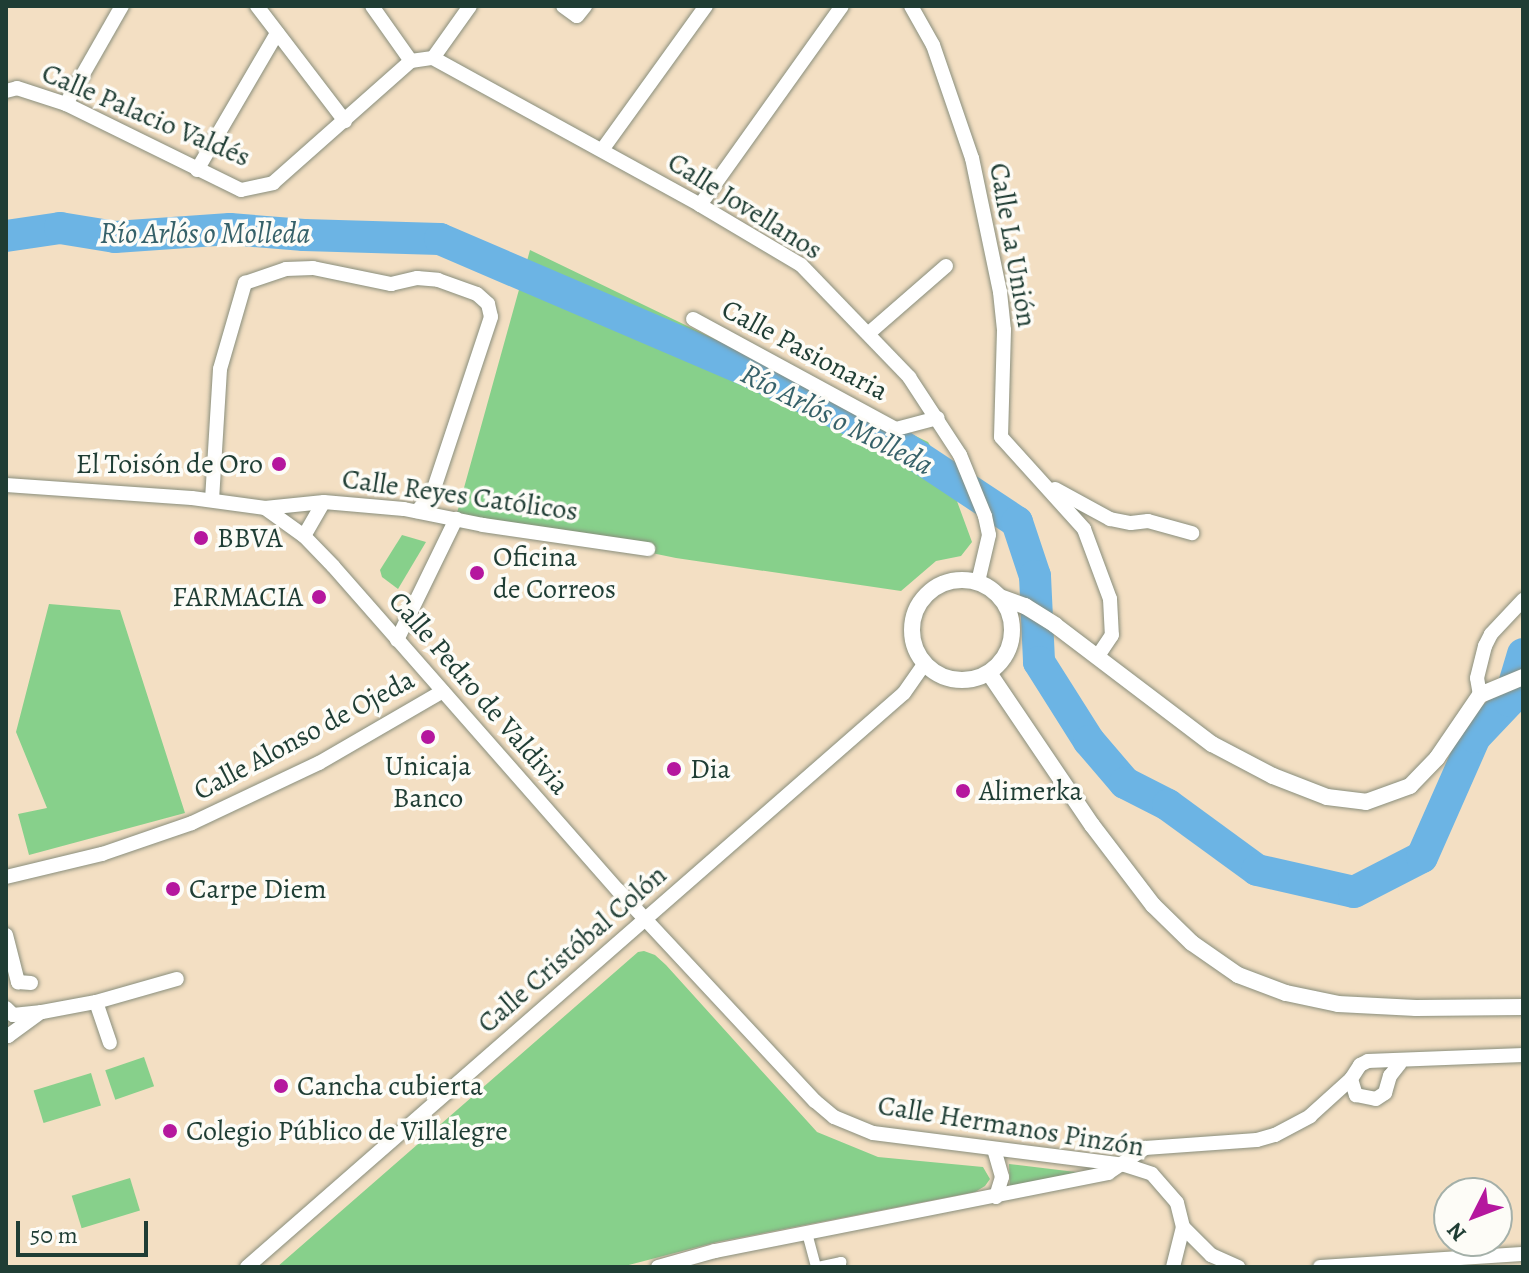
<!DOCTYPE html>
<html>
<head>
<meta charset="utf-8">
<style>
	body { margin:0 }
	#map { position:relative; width:1529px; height:1273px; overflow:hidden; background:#f3dfc3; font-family:Alegreya,serif }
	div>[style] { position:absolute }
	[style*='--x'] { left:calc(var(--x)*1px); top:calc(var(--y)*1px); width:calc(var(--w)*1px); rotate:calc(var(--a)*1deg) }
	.green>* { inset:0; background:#87d08b; transform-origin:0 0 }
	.river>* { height:32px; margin:-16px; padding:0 16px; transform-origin:16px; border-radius:16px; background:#6cb4e4 }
	.roads { filter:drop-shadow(0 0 2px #898e7c) drop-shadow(0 0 2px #898e7c) }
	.pedestrian>* { height:10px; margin:-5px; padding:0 5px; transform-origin:5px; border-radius:5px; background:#fff }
	.minor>* { height:14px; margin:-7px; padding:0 7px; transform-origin:7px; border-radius:7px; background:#fff }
	.tertiary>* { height:16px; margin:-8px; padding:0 8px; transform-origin:8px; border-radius:8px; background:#fff }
	.tertiary>.ring { margin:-8px; padding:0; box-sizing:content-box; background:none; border:16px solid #fff; border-radius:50% }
	.dots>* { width:22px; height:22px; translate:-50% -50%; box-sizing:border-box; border:4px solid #fdfcf7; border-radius:50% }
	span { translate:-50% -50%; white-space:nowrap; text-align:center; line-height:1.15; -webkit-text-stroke:7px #fdfcf7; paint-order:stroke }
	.street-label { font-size:28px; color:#1f3d34 }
	.poi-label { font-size:28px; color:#1f3d34 }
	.right { translate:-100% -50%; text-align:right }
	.left { translate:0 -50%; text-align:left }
	.water-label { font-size:30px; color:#366169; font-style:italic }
	.frame { position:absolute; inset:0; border:8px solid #1f3d34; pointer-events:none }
	.north { position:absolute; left:1433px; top:1177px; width:80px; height:80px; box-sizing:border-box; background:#fdfcf7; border:2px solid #a4b0a9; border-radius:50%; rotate:228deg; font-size:22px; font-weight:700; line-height:32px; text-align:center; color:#1f3d34 }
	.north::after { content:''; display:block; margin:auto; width:28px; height:36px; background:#b5179e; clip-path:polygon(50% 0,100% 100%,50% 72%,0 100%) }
	.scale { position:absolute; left:16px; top:1221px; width:132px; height:36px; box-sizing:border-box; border:4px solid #1f3d34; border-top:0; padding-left:10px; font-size:24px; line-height:28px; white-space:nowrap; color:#1f3d34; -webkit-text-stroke:6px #fdfcf7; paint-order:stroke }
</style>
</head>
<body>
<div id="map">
	<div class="green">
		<div style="clip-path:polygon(530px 250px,928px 442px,947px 474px,972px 542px,961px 556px,936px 561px,901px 591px,676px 558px,457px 513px)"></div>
		<div style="clip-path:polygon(402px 535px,426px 542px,398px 589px,382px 577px,380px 570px)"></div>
		<div style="clip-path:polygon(49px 604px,120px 610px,185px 813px,29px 855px,18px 814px,47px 808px,16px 732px)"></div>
		<div style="clip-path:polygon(644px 951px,655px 955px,666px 965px,817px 1132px,878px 1157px,983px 1167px,990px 1179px,985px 1186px,975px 1192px,717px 1242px,621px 1267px,277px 1267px,638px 952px)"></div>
		<div style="left:144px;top:1057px;width:31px;height:41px;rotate:71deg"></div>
		<div style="left:91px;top:1073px;width:34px;height:60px;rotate:73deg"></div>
		<div style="clip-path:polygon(1009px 1164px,1092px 1174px,1010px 1187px)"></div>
		<div style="left:130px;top:1178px;width:34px;height:61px;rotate:73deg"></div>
	</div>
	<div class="river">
		<div style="--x:6;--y:236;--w:55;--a:-8.4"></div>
		<div style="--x:60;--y:228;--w:56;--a:9.3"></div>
		<div style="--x:115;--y:237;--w:115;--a:-4"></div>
		<div style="--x:230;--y:229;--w:74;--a:4.6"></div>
		<div style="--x:304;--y:235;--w:136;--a:1.7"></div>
		<div style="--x:440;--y:239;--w:350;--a:23.2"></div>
		<div style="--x:762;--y:377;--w:149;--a:25.9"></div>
		<div style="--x:896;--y:442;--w:145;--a:33.5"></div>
		<div style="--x:1017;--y:522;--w:57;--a:71.6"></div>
		<div style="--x:1035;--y:576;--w:86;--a:87.3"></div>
		<div style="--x:1039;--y:662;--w:93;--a:57.7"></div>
		<div style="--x:1089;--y:741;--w:55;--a:49.4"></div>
		<div style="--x:1125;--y:783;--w:48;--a:27.1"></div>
		<div style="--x:1168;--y:805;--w:110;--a:36.1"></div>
		<div style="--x:1257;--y:870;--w:99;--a:12.8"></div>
		<div style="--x:1354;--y:892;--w:76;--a:-27.2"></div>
		<div style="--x:1422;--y:857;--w:131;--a:-66.2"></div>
		<div style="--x:1475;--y:737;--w:50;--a:-46.6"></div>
		<div style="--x:1509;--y:701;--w:49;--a:-73.4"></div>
	</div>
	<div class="roads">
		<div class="pedestrian">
			<div style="--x:807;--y:1233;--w:35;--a:75"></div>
			<div style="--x:818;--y:1267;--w:24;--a:-12"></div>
			<div style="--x:841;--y:1262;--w:5;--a:90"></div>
		</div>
		<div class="minor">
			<div style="--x:257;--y:6;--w:145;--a:52.6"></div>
			<div style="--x:372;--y:6;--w:67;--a:54.7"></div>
			<div style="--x:563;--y:6;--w:17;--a:36"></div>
			<div style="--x:577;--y:16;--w:13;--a:-51"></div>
			<div style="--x:911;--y:6;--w:45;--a:60.6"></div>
			<div style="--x:933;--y:45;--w:120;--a:71"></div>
			<div style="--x:972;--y:158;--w:137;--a:78.2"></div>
			<div style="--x:1000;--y:292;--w:38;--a:84"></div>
			<div style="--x:1004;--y:330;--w:107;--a:91.6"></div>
			<div style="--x:1001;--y:437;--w:124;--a:47.9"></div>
			<div style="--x:1084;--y:529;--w:75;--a:69.6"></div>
			<div style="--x:1110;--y:599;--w:36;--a:87"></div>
			<div style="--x:1112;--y:635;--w:25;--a:124"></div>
			<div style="--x:433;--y:58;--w:64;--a:-54.6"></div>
			<div style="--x:411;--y:61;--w:22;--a:-8"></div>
			<div style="--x:433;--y:58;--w:305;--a:28.8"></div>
			<div style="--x:700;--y:205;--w:117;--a:30.7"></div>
			<div style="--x:801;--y:265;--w:156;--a:46"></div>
			<div style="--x:909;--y:377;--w:93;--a:56.8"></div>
			<div style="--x:960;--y:455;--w:66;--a:67.7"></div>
			<div style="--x:985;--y:516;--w:19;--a:78"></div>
			<div style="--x:989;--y:535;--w:48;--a:103.2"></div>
			<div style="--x:6;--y:91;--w:11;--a:-15"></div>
			<div style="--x:17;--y:88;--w:52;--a:18.1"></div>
			<div style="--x:66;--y:104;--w:195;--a:26.2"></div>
			<div style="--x:241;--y:190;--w:33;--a:-12"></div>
			<div style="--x:273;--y:183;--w:184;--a:-41.5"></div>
			<div style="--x:66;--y:104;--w:113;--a:-60.3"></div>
			<div style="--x:602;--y:150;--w:178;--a:-54.2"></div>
			<div style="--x:197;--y:170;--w:159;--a:-59.7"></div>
			<div style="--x:700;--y:205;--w:244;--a:-54.5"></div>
			<div style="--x:693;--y:319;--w:231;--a:28.5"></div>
			<div style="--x:896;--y:429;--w:43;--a:-14.7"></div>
			<div style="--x:869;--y:333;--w:102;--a:-41"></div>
			<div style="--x:6;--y:485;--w:186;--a:4"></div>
			<div style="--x:192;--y:498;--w:74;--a:7.8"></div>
			<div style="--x:265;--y:508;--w:59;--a:-5.8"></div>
			<div style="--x:324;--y:502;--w:80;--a:5"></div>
			<div style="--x:404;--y:509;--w:81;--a:11.4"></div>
			<div style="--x:483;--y:525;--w:167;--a:8.3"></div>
			<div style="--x:1055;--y:489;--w:63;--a:28.6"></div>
			<div style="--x:1110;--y:519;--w:21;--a:11"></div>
			<div style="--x:1131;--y:523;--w:17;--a:-7"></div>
			<div style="--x:1148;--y:521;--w:46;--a:15.3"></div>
			<div style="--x:212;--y:500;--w:131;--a:-86.5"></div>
			<div style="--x:220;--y:369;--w:90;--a:-73.8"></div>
			<div style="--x:245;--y:283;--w:43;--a:-18.9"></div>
			<div style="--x:286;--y:269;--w:27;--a:-2"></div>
			<div style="--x:313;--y:268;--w:80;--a:11.6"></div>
			<div style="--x:391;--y:284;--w:27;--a:-13"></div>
			<div style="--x:417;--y:278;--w:21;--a:5"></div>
			<div style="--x:438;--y:280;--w:41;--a:19.7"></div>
			<div style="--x:477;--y:294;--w:15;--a:42"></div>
			<div style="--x:488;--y:304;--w:13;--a:77"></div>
			<div style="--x:491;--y:317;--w:187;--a:108.4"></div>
			<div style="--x:432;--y:494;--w:23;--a:131"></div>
			<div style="--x:265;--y:508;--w:48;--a:35.7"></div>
			<div style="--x:304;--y:536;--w:42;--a:46"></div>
			<div style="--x:333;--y:566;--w:432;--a:48.7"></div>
			<div style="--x:618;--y:890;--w:289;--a:47"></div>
			<div style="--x:815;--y:1101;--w:25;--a:40"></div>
			<div style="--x:834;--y:1117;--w:42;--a:22.3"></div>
			<div style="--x:873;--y:1133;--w:254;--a:7.2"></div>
			<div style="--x:1125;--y:1165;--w:28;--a:18"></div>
			<div style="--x:1152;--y:1174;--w:38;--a:49"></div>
			<div style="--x:1177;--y:1203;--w:25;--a:76"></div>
			<div style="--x:1183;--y:1227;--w:41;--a:104"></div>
			<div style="--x:304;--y:536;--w:39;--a:-60"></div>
			<div style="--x:397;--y:640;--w:135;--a:-64"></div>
			<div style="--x:1480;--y:695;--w:17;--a:-100"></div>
			<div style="--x:1477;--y:678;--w:33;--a:-76"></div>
			<div style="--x:1485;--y:646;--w:13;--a:-63"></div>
			<div style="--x:1491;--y:634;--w:47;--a:-46.7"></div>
			<div style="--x:6;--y:877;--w:99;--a:-13.5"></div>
			<div style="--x:102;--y:854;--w:95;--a:-19"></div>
			<div style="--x:192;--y:823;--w:140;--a:-25.3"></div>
			<div style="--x:319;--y:763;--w:143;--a:-30.1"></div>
			<div style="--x:6;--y:935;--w:49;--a:75.7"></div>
			<div style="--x:18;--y:982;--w:13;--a:4"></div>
			<div style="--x:96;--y:1002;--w:43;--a:71.1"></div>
			<div style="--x:6;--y:1008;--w:10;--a:45"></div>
			<div style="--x:13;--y:1015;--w:29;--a:-6"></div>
			<div style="--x:42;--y:1012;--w:55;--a:-10.5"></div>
			<div style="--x:96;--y:1002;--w:84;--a:-15.9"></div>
			<div style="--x:6;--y:1034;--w:3;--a:45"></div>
			<div style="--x:8;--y:1036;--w:41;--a:-36"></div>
			<div style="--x:1351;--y:1079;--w:17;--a:73"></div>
			<div style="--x:1356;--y:1095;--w:20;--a:11"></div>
			<div style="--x:1376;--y:1099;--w:11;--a:-34"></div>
			<div style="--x:1385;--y:1093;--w:18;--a:-74"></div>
			<div style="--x:1390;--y:1076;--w:16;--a:-52"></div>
			<div style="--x:994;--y:1149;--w:29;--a:74"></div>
			<div style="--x:1002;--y:1177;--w:21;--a:107"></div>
			<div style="--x:1183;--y:1227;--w:40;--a:45"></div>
			<div style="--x:1211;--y:1255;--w:30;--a:24"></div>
			<div style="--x:247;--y:1267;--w:872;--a:-41.14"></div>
			<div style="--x:904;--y:693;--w:35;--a:-55"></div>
			<div style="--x:658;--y:1267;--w:59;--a:-15.7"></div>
			<div style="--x:715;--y:1251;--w:401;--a:-11.2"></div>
			<div style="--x:1108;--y:1173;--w:45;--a:-34"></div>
			<div style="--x:1145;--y:1148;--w:112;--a:-4.1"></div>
			<div style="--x:1257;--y:1140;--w:19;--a:-16"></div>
			<div style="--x:1275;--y:1135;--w:40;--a:-28"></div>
			<div style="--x:1310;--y:1116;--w:55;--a:-42.1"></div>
			<div style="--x:1351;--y:1079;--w:17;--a:-57"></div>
			<div style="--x:1360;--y:1065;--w:9;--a:-27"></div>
			<div style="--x:1368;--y:1061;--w:155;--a:-2.2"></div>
			<div style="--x:1320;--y:1267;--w:203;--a:-3.7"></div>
		</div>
		<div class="tertiary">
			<div class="ring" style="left:912px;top:580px;width:84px;height:84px"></div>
			<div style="--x:1000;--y:597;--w:27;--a:20"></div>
			<div style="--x:1025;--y:606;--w:36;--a:32"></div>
			<div style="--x:1055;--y:625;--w:197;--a:37.2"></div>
			<div style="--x:1212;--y:744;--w:69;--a:27.7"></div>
			<div style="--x:1273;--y:776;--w:58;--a:21.3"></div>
			<div style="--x:1327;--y:797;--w:39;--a:7"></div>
			<div style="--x:1366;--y:802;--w:47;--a:-20"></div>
			<div style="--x:1410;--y:786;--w:39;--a:-46"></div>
			<div style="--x:1437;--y:758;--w:76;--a:-55.7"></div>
			<div style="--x:1480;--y:695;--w:47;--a:-22.7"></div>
			<div style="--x:989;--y:673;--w:184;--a:55.9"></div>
			<div style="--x:1092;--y:825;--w:101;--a:52.7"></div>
			<div style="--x:1153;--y:905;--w:54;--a:44.3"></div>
			<div style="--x:1192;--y:943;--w:56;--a:34.8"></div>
			<div style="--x:1238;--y:975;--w:51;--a:20.6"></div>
			<div style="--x:1286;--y:993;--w:53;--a:11.9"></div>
			<div style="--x:1338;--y:1004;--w:78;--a:2.9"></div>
			<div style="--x:1416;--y:1008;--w:107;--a:-0.5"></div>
		</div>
	</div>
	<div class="dots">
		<div style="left:279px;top:464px;background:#b5179e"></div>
		<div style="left:201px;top:538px;background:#b5179e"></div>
		<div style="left:477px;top:573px;background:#b5179e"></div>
		<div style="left:319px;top:597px;background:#b5179e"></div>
		<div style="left:428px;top:737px;background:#b5179e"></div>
		<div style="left:674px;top:769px;background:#b5179e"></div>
		<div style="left:963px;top:791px;background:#b5179e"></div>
		<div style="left:173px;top:889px;background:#b5179e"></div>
		<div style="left:281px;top:1086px;background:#b5179e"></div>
		<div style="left:170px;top:1131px;background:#b5179e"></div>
	</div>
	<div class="street-label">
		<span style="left:146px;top:115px;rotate:23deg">Calle Palacio Valdés</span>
		<span style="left:745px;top:206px;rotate:32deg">Calle Jovellanos</span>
		<span style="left:1013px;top:245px;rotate:80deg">Calle La Unión</span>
		<span style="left:805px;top:350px;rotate:28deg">Calle Pasionaria</span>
		<span style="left:460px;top:495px;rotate:8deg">Calle Reyes Católicos</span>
		<span style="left:479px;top:693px;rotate:49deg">Calle Pedro de Valdivia</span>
		<span style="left:304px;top:735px;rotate:-28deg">Calle Alonso de Ojeda</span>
		<span style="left:572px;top:949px;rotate:-41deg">Calle Cristóbal Colón</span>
		<span style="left:1011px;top:1126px;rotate:9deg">Calle Hermanos Pinzón</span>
	</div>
	<div class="poi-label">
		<span class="right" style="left:263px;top:464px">El Toisón de Oro</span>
		<span class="left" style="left:217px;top:538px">BBVA</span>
		<span class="left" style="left:493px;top:573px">Oficina<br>de Correos</span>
		<span class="right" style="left:303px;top:597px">FARMACIA</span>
		<span style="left:428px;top:782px">Unicaja<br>Banco</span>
		<span class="left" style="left:690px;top:769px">Dia</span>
		<span class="left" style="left:979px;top:791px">Alimerka</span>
		<span class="left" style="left:189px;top:889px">Carpe Diem</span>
		<span class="left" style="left:297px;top:1086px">Cancha cubierta</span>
		<span class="left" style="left:186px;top:1131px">Colegio Público de Villalegre</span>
	</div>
	<div class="water-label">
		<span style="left:205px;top:233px">Río Arlós o Molleda</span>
		<span style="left:837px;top:419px;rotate:27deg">Río Arlós o Molleda</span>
	</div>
	<div class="frame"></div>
	<div class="north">N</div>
	<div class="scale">50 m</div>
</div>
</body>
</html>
